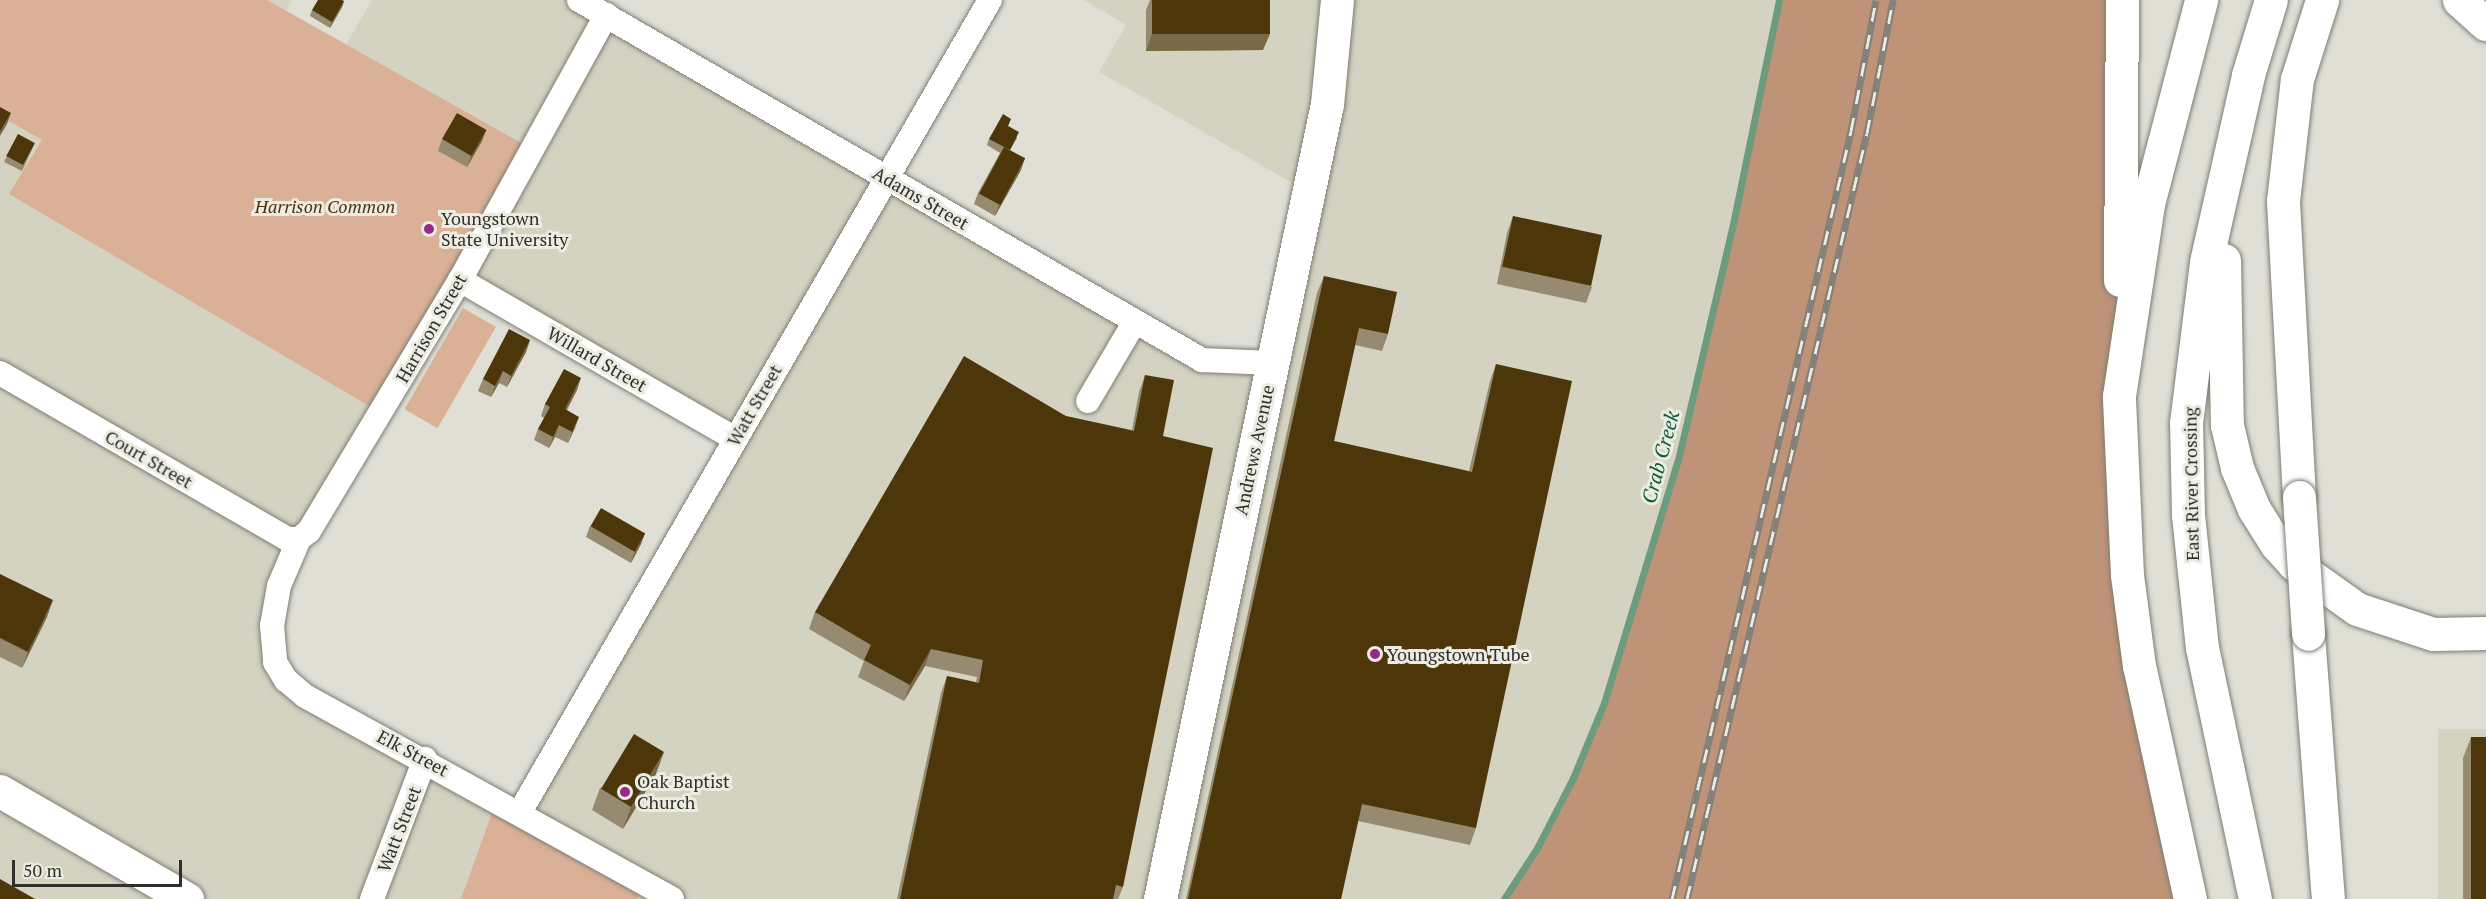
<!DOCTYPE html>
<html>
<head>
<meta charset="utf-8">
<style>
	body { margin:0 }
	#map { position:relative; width:2486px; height:899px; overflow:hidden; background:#dfdfd5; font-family:"PT Serif",serif }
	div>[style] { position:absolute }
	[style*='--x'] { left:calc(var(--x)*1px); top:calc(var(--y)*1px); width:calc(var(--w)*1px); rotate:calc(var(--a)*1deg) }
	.built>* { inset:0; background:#d4d3c2; transform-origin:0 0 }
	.green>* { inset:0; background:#dab197; transform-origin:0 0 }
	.forest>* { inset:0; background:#bf9377 }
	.stream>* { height:7px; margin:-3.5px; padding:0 3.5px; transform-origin:3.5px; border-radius:3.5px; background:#6c9b7e }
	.roads { filter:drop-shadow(0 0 2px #7d7d74) drop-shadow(0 0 2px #7d7d74) }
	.street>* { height:24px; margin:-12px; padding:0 12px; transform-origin:12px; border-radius:12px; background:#fff }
	.secondary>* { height:33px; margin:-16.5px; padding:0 16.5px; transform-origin:16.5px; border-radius:16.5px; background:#fff }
	.primary>* { height:33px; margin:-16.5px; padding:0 16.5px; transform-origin:16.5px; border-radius:16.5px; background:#fff }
	.highway>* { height:33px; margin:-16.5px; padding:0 16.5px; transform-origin:16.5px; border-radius:16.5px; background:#fff }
	.rail>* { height:7px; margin-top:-3.5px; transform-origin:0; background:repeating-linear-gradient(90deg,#ecece2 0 14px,#81817a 0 28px); box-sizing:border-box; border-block:2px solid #81817a }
	.bridges { filter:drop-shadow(0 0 2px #7d7d74) drop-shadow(0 0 2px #7d7d74) }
	.highway-bridge>* { height:33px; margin:-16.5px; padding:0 16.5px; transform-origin:16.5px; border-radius:16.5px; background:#fff }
	.wall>* { inset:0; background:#968b70 }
	.shaded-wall>* { inset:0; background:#796947 }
	.building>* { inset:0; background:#4d370a; transform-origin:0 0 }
	.dots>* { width:16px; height:16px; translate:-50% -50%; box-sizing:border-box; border:3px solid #ecece2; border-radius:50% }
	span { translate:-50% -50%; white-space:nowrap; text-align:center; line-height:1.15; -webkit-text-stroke:6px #ecece2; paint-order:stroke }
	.street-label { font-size:18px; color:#2f2f2b }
	.park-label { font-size:18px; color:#572c0b; font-style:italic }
	.poi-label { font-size:18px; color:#2f2f2b }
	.left { translate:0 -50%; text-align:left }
	.water-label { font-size:20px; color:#085d38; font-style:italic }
	.scale { position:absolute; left:12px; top:860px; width:170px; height:27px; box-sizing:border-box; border:3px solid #2f2f2b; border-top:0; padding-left:8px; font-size:18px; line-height:21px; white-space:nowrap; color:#2f2f2b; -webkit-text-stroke:4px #ecece2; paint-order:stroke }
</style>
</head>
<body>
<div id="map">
	<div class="built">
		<div style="clip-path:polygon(evenodd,0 0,292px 0,286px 11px,346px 44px,372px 0,576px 0,1202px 360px,1272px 363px,1308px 192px,1099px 72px,1126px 25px,1084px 0,1779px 0,1732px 229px,1679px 456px,1604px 703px,1564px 805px,1504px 899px,0 899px,0 0,460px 280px,734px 439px,520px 812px,286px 680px,279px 586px,460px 280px)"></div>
		<div style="left:2438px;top:729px;width:48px;height:170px"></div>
	</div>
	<div class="green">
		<div style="clip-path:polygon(0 0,267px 0,532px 149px,381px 413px,9px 194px,42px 140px,0 116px)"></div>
		<div style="left:463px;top:308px;width:38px;height:117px;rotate:30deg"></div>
		<div style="clip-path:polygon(497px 799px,646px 884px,637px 899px,461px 899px)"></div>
	</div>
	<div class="forest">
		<div style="clip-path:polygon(1779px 0,2122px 0,2120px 475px,2190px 899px,1504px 899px,1537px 848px,1573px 778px,1604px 703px,1679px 456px,1732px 229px)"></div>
	</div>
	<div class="stream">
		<div style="--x:1504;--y:899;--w:61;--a:-57.1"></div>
		<div style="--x:1537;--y:848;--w:79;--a:-62.8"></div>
		<div style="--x:1573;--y:778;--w:81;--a:-67.5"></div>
		<div style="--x:1604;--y:703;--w:258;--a:-73.1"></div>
		<div style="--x:1679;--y:456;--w:233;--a:-76.9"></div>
		<div style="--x:1732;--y:229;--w:234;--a:-78.4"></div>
	</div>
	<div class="roads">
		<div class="street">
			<div style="--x:579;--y:0;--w:720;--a:30.02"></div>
			<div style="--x:1202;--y:360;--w:70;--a:2.5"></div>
			<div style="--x:460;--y:280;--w:316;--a:30"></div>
			<div style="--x:0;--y:373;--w:332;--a:30"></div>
			<div style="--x:287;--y:539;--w:12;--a:0"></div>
			<div style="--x:1088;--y:401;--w:91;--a:-59.5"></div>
			<div style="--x:299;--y:539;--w:13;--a:-39"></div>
			<div style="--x:309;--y:531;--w:293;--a:-59"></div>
			<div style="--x:460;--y:280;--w:303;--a:-61.1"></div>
			<div style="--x:299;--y:539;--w:51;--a:113.1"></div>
			<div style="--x:279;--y:586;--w:40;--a:100"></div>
			<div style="--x:272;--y:625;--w:37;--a:85"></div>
			<div style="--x:275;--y:662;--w:21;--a:59"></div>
			<div style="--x:286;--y:680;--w:25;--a:40"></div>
			<div style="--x:305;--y:696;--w:419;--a:28.9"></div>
			<div style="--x:520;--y:812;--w:938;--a:-59.94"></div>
			<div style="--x:372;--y:899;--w:150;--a:-69.3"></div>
		</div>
		<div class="secondary">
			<div style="--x:1160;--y:899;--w:812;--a:-78.14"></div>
			<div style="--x:1327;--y:104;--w:104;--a:-84.5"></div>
		</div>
		<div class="primary">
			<div style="--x:0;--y:791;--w:216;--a:30"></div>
		</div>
		<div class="highway">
			<div style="--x:2459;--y:0;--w:36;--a:42"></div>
			<div style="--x:2224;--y:260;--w:165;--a:89"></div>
			<div style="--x:2227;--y:425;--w:44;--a:76.9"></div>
			<div style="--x:2237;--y:468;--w:44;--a:67.5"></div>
			<div style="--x:2254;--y:509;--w:41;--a:57.8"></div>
			<div style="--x:2276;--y:544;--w:27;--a:48"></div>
			<div style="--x:2294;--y:564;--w:77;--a:35.5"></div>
			<div style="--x:2357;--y:609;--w:80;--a:18.2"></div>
			<div style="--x:2433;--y:634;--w:53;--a:-1.1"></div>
			<div style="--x:2120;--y:280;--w:280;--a:-89.6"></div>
			<div style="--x:2299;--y:497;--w:296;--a:-93.1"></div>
			<div style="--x:2283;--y:201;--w:123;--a:-83.5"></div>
			<div style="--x:2297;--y:79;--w:83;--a:-72.4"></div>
			<div style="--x:2308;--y:634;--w:266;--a:85.7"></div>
			<div style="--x:2190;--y:899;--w:239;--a:-102.3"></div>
			<div style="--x:2139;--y:666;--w:92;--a:-97.5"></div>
			<div style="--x:2127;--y:575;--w:179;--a:-92.6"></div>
			<div style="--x:2119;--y:396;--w:194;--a:-81.4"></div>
			<div style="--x:2148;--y:204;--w:211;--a:-75.4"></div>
			<div style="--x:2255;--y:899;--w:257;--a:-101.9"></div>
			<div style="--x:2202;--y:648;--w:134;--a:-96"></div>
			<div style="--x:2188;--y:515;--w:92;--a:-91.2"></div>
			<div style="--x:2186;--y:423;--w:162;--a:-82.9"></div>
			<div style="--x:2206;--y:262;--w:192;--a:-77.3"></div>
			<div style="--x:2248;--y:75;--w:78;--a:-73"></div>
		</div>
	</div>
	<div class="rail">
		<div style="--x:1672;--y:899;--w:789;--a:-76.88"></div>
		<div style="--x:1851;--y:131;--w:133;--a:-79.2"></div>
		<div style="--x:1687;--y:899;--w:787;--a:-76.78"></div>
		<div style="--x:1867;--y:133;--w:136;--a:-78.9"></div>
	</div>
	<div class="bridges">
		<div class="highway-bridge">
			<div style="--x:2299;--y:497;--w:137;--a:86.2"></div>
		</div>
	</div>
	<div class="wall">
		<div style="clip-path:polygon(1150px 0,1270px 0,1263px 50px,1146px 51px,1146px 10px)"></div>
		<div style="clip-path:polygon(344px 1px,342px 7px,330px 28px,310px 16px,312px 10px)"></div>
		<div style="clip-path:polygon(1009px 126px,1017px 138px,1010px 150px,1021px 170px,995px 216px,974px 204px,978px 193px,1000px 153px,987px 145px,989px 139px)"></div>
		<div style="clip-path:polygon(486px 130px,482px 141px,467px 167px,438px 151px,442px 139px)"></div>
		<div style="clip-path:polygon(35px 143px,22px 171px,4px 162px,7px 156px)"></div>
		<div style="clip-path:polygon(1513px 216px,1592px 287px,1586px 303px,1497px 284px,1507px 233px)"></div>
		<div style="clip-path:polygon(1324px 276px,1388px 334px,1382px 351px,1355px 345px,1334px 441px,1469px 471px,1490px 381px,1496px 364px,1476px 828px,1470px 845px,1358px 821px,1341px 899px,1186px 899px,1317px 293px)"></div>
		<div style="clip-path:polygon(530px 340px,526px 352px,507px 387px,499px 383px,491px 397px,478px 391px,483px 379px)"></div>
		<div style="clip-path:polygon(1145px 375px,1163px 436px,1123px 887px,1118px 899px,897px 899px,941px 693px,947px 676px,976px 682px,977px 677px,925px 666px,904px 701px,858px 677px,864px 661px,809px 629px,815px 612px,1066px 416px,1132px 430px,1139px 392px)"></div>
		<div style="clip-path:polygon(577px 390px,567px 410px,575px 428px,568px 443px,555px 437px,549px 448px,534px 440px,538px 429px,544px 418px,541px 416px,545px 404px)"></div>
		<div style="clip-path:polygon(590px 526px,645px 533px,641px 544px,631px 563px,586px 537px)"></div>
		<div style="clip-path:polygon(0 574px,47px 617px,22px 668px,0 657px)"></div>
		<div style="clip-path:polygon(2471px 737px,2486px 899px,2463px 899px,2463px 758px)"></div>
		<div style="clip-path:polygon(656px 774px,623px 829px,592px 810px,600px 788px)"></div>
	</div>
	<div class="shaded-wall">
		<div style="clip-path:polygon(344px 1px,342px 7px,330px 28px,332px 22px)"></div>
		<div style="clip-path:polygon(1152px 34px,1270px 34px,1263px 50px,1146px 51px)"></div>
		<div style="clip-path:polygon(11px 113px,7px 124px,0 136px,0 132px)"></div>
		<div style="clip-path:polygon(486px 130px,482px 141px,467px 167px,471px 156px)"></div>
		<div style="clip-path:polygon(1025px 158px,1021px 170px,995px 216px,999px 204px)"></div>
		<div style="clip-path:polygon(530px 340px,526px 352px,507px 387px,511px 376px)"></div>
		<div style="clip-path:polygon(503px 371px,499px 383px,491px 397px,495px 386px)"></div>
		<div style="clip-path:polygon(581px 378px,577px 390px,561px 420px,565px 409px)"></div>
		<div style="clip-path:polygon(579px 417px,575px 428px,568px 443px,572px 432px)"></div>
		<div style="clip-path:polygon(559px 425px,555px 437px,549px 448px,553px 437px)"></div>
		<div style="clip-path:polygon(645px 533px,641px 544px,631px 563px,635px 551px)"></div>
		<div style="clip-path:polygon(53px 600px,47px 617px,22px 668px,28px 652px)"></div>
		<div style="clip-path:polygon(931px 649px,925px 666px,904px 701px,910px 685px)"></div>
		<div style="clip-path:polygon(664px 752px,656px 774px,623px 829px,631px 807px)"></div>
	</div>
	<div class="building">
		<div style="clip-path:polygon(318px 0,342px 0,344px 1px,332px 22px,312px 10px)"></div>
		<div style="left:1152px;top:0;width:118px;height:34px"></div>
		<div style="clip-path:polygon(0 107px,11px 113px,0 132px)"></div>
		<div style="left:457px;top:113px;width:34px;height:30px;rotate:30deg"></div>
		<div style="clip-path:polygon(1003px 114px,1011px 119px,1008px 126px,1019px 132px,1010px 150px,989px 139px)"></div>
		<div style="left:18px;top:134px;width:19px;height:25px;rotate:28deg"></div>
		<div style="left:1004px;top:147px;width:24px;height:53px;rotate:28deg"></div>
		<div style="left:1513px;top:216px;width:91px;height:52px;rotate:12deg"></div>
		<div style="clip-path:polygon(1324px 276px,1397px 292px,1388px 334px,1359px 328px,1334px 441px,1472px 472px,1496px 364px,1572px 381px,1476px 828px,1362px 804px,1341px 899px,1188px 899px)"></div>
		<div style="clip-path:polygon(509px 329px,530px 340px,511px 376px,503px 371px,495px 386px,483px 379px)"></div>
		<div style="clip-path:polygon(964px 356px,1066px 416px,1134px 431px,1145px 375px,1174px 380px,1163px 436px,1213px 448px,1123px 887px,1116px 885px,1113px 899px,900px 899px,947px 676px,979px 683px,983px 660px,931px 649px,910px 685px,864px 660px,871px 645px,815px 612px)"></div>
		<div style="clip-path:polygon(564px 369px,581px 378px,565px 409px,579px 417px,572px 432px,559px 425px,553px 437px,538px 429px,550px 407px,545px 404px)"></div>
		<div style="left:601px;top:508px;width:51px;height:21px;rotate:30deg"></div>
		<div style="clip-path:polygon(0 574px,53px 600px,28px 652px,0 638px)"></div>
		<div style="left:634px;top:734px;width:35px;height:64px;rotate:31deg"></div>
		<div style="left:2471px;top:737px;width:15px;height:162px"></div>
		<div style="clip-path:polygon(0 879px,35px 899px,0 899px)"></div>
	</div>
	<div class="dots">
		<div style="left:429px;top:229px;background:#982786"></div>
		<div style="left:1375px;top:654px;background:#982786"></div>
		<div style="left:625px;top:792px;background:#982786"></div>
	</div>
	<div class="street-label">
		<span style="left:921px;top:198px;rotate:30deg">Adams Street</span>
		<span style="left:431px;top:328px;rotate:-60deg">Harrison Street</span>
		<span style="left:597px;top:359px;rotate:30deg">Willard Street</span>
		<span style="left:754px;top:405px;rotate:-60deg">Watt Street</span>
		<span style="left:1254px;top:450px;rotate:-78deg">Andrews Avenue</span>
		<span style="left:149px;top:459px;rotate:30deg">Court Street</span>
		<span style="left:2191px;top:484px;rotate:-91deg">East River Crossing</span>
		<span style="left:413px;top:753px;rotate:28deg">Elk Street</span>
		<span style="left:399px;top:829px;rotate:-69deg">Watt Street</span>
	</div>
	<div class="park-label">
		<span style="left:325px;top:206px">Harrison Common</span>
	</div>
	<div class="poi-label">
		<span class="left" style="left:441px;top:229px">Youngstown<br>State University</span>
		<span class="left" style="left:1387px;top:654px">Youngstown Tube</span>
		<span class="left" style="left:637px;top:792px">Oak Baptist<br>Church</span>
	</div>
	<div class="water-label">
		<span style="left:1660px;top:457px;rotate:-75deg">Crab Creek</span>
	</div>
	<div class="scale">50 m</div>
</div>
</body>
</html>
